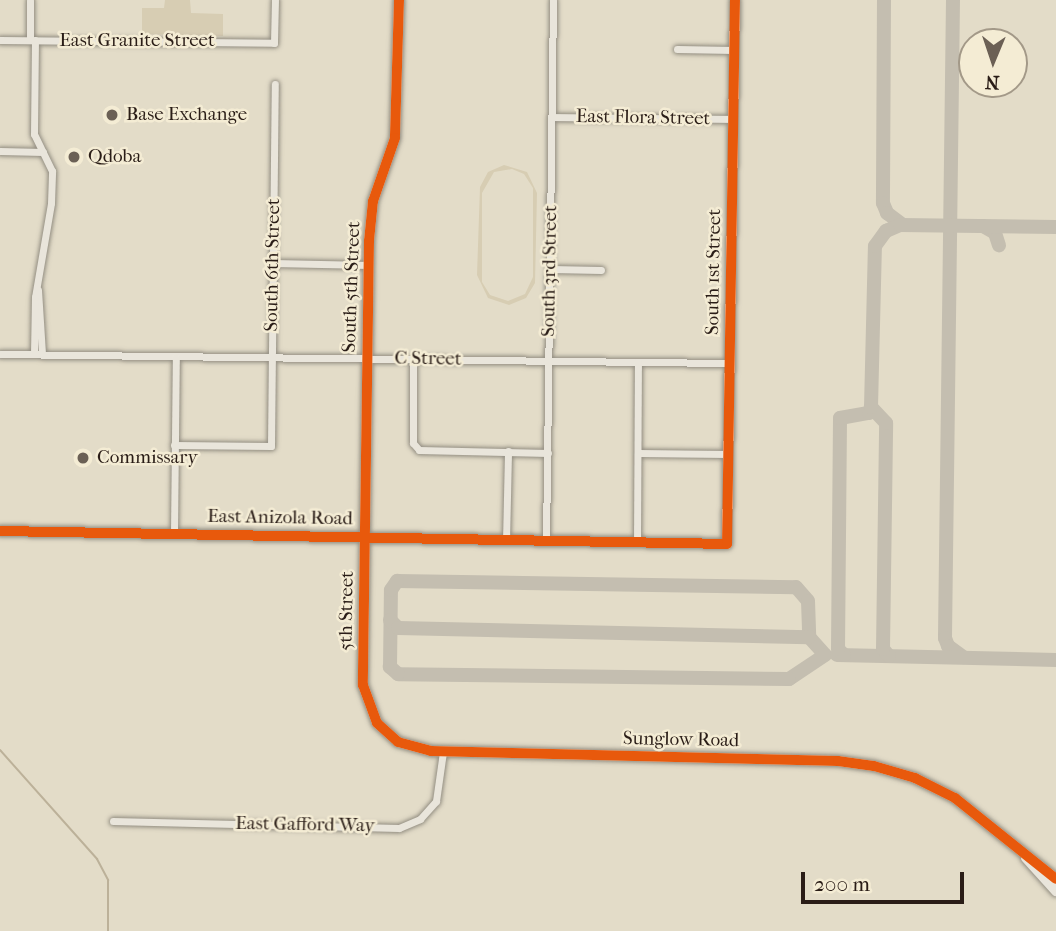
<!DOCTYPE html>
<html>
<head>
<meta charset="utf-8">
<style>
	body { margin:0 }
	#map { position:relative; width:1056px; height:931px; overflow:hidden; background:#e3dcc8; font-family:"IM FELL French Canon",serif }
	div>[style] { position:absolute }
	[style*='--x'] { left:calc(var(--x)*1px); top:calc(var(--y)*1px); width:calc(var(--w)*1px); rotate:calc(var(--a)*1deg) }
	.green>* { inset:0; background:#d7cdb3 }
	.stream>* { height:2px; margin:-1px; padding:0 1px; transform-origin:1px; border-radius:1px; background:#bcb199 }
	.taxiway>* { height:14px; margin:-7px; padding:0 7px; transform-origin:7px; border-radius:7px; background:#c4beb0 }
	.roads { filter:drop-shadow(0 0 2px #938e82) drop-shadow(0 0 2px #938e82) }
	.street>* { height:7px; margin:-3.5px; padding:0 3.5px; transform-origin:3.5px; border-radius:3.5px; background:#e9e5db }
	.secondary>* { height:10px; margin:-5px; padding:0 5px; transform-origin:5px; border-radius:5px; background:#e9e5db }
	.cycleway>* { height:10px; margin:-5px; padding:0 5px; transform-origin:5px; border-radius:5px; background:#e8590c }
	.dots>* { width:19px; height:19px; translate:-50% -50%; box-sizing:border-box; border:4px solid #f4ecd4; border-radius:50% }
	span { translate:-50% -50%; white-space:nowrap; text-align:center; line-height:1.15; -webkit-text-stroke:5px #f4ecd4; paint-order:stroke }
	.street-label { font-size:19px; color:#2a1d17 }
	.poi-label { font-size:19px; color:#2a1d17 }
	.left { translate:0 -50%; text-align:left }
	.north { position:absolute; left:958px; top:28px; width:70px; height:70px; box-sizing:border-box; background:#f4ecd4; border:2px solid #a39988; border-radius:50%; rotate:182deg; font-size:19px; font-weight:700; line-height:28px; text-align:center; color:#2a1d17 }
	.north::after { content:''; display:block; margin:auto; width:24px; height:32px; background:#6b6055; clip-path:polygon(50% 0,100% 100%,50% 72%,0 100%) }
	.scale { position:absolute; left:801px; top:872px; width:163px; height:32px; box-sizing:border-box; border:4px solid #2a1d17; border-top:0; padding-left:9px; font-size:21px; line-height:24px; white-space:nowrap; color:#2a1d17; -webkit-text-stroke:5px #f4ecd4; paint-order:stroke }
</style>
</head>
<body>
<div id="map">
	<div class="green">
		<div style="clip-path:polygon(165px 0,190px 0,191px 13px,223px 14px,223px 36px,142px 34px,142px 8px,164px 8px)"></div>
		<div style="clip-path:polygon(evenodd,504px 165px,527px 172px,537px 193px,535px 283px,526px 298px,509px 305px,488px 298px,477px 275px,480px 187px,488px 172px,504px 165px,512px 169px,524px 174px,533px 188px,533px 277px,525px 294px,508px 301px,490px 295px,482px 282px,482px 193px,494px 172px,512px 169px)"></div>
	</div>
	<div class="stream">
		<div style="--x:0;--y:750;--w:146;--a:48.3"></div>
		<div style="--x:97;--y:859;--w:24;--a:62"></div>
		<div style="--x:108;--y:880;--w:51;--a:90"></div>
	</div>
	<div class="taxiway">
		<div style="--x:884;--y:0;--w:203;--a:90.3"></div>
		<div style="--x:883;--y:203;--w:11;--a:68"></div>
		<div style="--x:887;--y:213;--w:20;--a:37"></div>
		<div style="--x:953;--y:0;--w:638;--a:90.72"></div>
		<div style="--x:945;--y:638;--w:9;--a:69"></div>
		<div style="--x:948;--y:646;--w:19;--a:36"></div>
		<div style="--x:983;--y:226;--w:14;--a:30"></div>
		<div style="--x:995;--y:233;--w:13;--a:72"></div>
		<div style="--x:397;--y:581;--w:399;--a:0.9"></div>
		<div style="--x:796;--y:587;--w:18;--a:49"></div>
		<div style="--x:808;--y:601;--w:36;--a:88"></div>
		<div style="--x:809;--y:637;--w:24;--a:48"></div>
		<div style="--x:825;--y:655;--w:43;--a:146.3"></div>
		<div style="--x:789;--y:679;--w:391;--a:-179.3"></div>
		<div style="--x:398;--y:674;--w:11;--a:-139"></div>
		<div style="--x:390;--y:667;--w:77;--a:-89.3"></div>
		<div style="--x:391;--y:590;--w:11;--a:-56"></div>
		<div style="--x:390;--y:620;--w:11;--a:45"></div>
		<div style="--x:398;--y:628;--w:411;--a:1.3"></div>
		<div style="--x:837;--y:655;--w:219;--a:1.3"></div>
		<div style="--x:844;--y:655;--w:8;--a:-135"></div>
		<div style="--x:838;--y:649;--w:231;--a:-89.5"></div>
		<div style="--x:840;--y:418;--w:29;--a:-10"></div>
		<div style="--x:869;--y:413;--w:6;--a:-72"></div>
		<div style="--x:889;--y:656;--w:9;--a:-131"></div>
		<div style="--x:883;--y:649;--w:226;--a:-89.2"></div>
		<div style="--x:886;--y:423;--w:22;--a:-133"></div>
		<div style="--x:871;--y:407;--w:161;--a:-88.6"></div>
		<div style="--x:875;--y:246;--w:19;--a:-54"></div>
		<div style="--x:886;--y:231;--w:15;--a:-23"></div>
		<div style="--x:900;--y:225;--w:156;--a:0.7"></div>
	</div>
	<div class="roads">
		<div class="street">
			<div style="--x:0;--y:40;--w:274;--a:0.6"></div>
			<div style="--x:274;--y:43;--w:43;--a:-88.7"></div>
			<div style="--x:30;--y:40;--w:40;--a:-90"></div>
			<div style="--x:677;--y:49;--w:57;--a:1"></div>
			<div style="--x:552;--y:117;--w:182;--a:0.6"></div>
			<div style="--x:0;--y:151;--w:43;--a:1.3"></div>
			<div style="--x:273;--y:263;--w:96;--a:1.2"></div>
			<div style="--x:551;--y:269;--w:50;--a:1.1"></div>
			<div style="--x:38;--y:290;--w:64;--a:86.4"></div>
			<div style="--x:0;--y:354;--w:730;--a:0.71"></div>
			<div style="--x:34;--y:354;--w:57;--a:-89"></div>
			<div style="--x:35;--y:297;--w:95;--a:-80.3"></div>
			<div style="--x:51;--y:203;--w:32;--a:-88"></div>
			<div style="--x:52;--y:171;--w:41;--a:-115.9"></div>
			<div style="--x:34;--y:134;--w:94;--a:-89.4"></div>
			<div style="--x:413;--y:359;--w:84;--a:90"></div>
			<div style="--x:413;--y:443;--w:9;--a:49"></div>
			<div style="--x:419;--y:450;--w:129;--a:1.3"></div>
			<div style="--x:174;--y:445;--w:97;--a:0.6"></div>
			<div style="--x:271;--y:446;--w:362;--a:-89.4"></div>
			<div style="--x:638;--y:453;--w:91;--a:0.6"></div>
			<div style="--x:174;--y:534;--w:177;--a:-89.4"></div>
			<div style="--x:506;--y:541;--w:90;--a:-88.7"></div>
			<div style="--x:546;--y:542;--w:542;--a:-89.26"></div>
			<div style="--x:637;--y:543;--w:181;--a:-89.7"></div>
			<div style="--x:113;--y:821;--w:286;--a:1.4"></div>
			<div style="--x:399;--y:828;--w:23;--a:-23"></div>
			<div style="--x:420;--y:819;--w:24;--a:-48"></div>
			<div style="--x:436;--y:801;--w:49;--a:-81.9"></div>
		</div>
		<div class="secondary">
			<div style="--x:399;--y:0;--w:138;--a:91.7"></div>
			<div style="--x:395;--y:138;--w:67;--a:109.2"></div>
			<div style="--x:373;--y:201;--w:40;--a:95.7"></div>
			<div style="--x:369;--y:241;--w:444;--a:90.8"></div>
			<div style="--x:363;--y:685;--w:40;--a:69.8"></div>
			<div style="--x:377;--y:723;--w:28;--a:42"></div>
			<div style="--x:398;--y:742;--w:34;--a:15"></div>
			<div style="--x:431;--y:751;--w:407;--a:1.4"></div>
			<div style="--x:838;--y:761;--w:36;--a:8"></div>
			<div style="--x:874;--y:766;--w:43;--a:16.3"></div>
			<div style="--x:915;--y:778;--w:45;--a:26.6"></div>
			<div style="--x:955;--y:798;--w:129;--a:38.7"></div>
			<div style="--x:0;--y:531;--w:727;--a:1.02"></div>
			<div style="--x:727;--y:544;--w:544;--a:-89.16"></div>
			<div style="--x:1026;--y:858;--w:45;--a:47.7"></div>
		</div>
	</div>
	<div class="cycleway">
		<div style="--x:399;--y:0;--w:138;--a:91.7"></div>
		<div style="--x:395;--y:138;--w:67;--a:109.2"></div>
		<div style="--x:373;--y:201;--w:40;--a:95.7"></div>
		<div style="--x:369;--y:241;--w:444;--a:90.8"></div>
		<div style="--x:363;--y:685;--w:40;--a:69.8"></div>
		<div style="--x:377;--y:723;--w:28;--a:42"></div>
		<div style="--x:398;--y:742;--w:34;--a:15"></div>
		<div style="--x:431;--y:751;--w:407;--a:1.4"></div>
		<div style="--x:838;--y:761;--w:36;--a:8"></div>
		<div style="--x:874;--y:766;--w:43;--a:16.3"></div>
		<div style="--x:915;--y:778;--w:45;--a:26.6"></div>
		<div style="--x:955;--y:798;--w:129;--a:38.7"></div>
		<div style="--x:0;--y:531;--w:727;--a:1.02"></div>
		<div style="--x:727;--y:544;--w:544;--a:-89.16"></div>
	</div>
	<div class="dots">
		<div style="left:112px;top:115px;background:#6b6055"></div>
		<div style="left:74px;top:157px;background:#6b6055"></div>
		<div style="left:83px;top:458px;background:#6b6055"></div>
	</div>
	<div class="street-label">
		<span style="left:137px;top:41px">East Granite Street</span>
		<span style="left:643px;top:118px;rotate:1deg">East Flora Street</span>
		<span style="left:273px;top:265px;rotate:-89deg">South 6th Street</span>
		<span style="left:550px;top:271px;rotate:-89deg">South 3rd Street</span>
		<span style="left:714px;top:272px;rotate:-89deg">South 1st Street</span>
		<span style="left:352px;top:287px;rotate:-88deg">South 5th Street</span>
		<span style="left:428px;top:359px;rotate:1deg">C Street</span>
		<span style="left:280px;top:518px;rotate:1deg">East Anizola Road</span>
		<span style="left:347px;top:611px;rotate:-89deg">5th Street</span>
		<span style="left:681px;top:740px;rotate:1deg">Sunglow Road</span>
		<span style="left:305px;top:825px;rotate:1deg">East Gafford Way</span>
	</div>
	<div class="poi-label">
		<span class="left" style="left:126px;top:115px">Base Exchange</span>
		<span class="left" style="left:88px;top:157px">Qdoba</span>
		<span class="left" style="left:97px;top:458px">Commissary</span>
	</div>
	<div class="north">N</div>
	<div class="scale">200 m</div>
</div>
</body>
</html>
